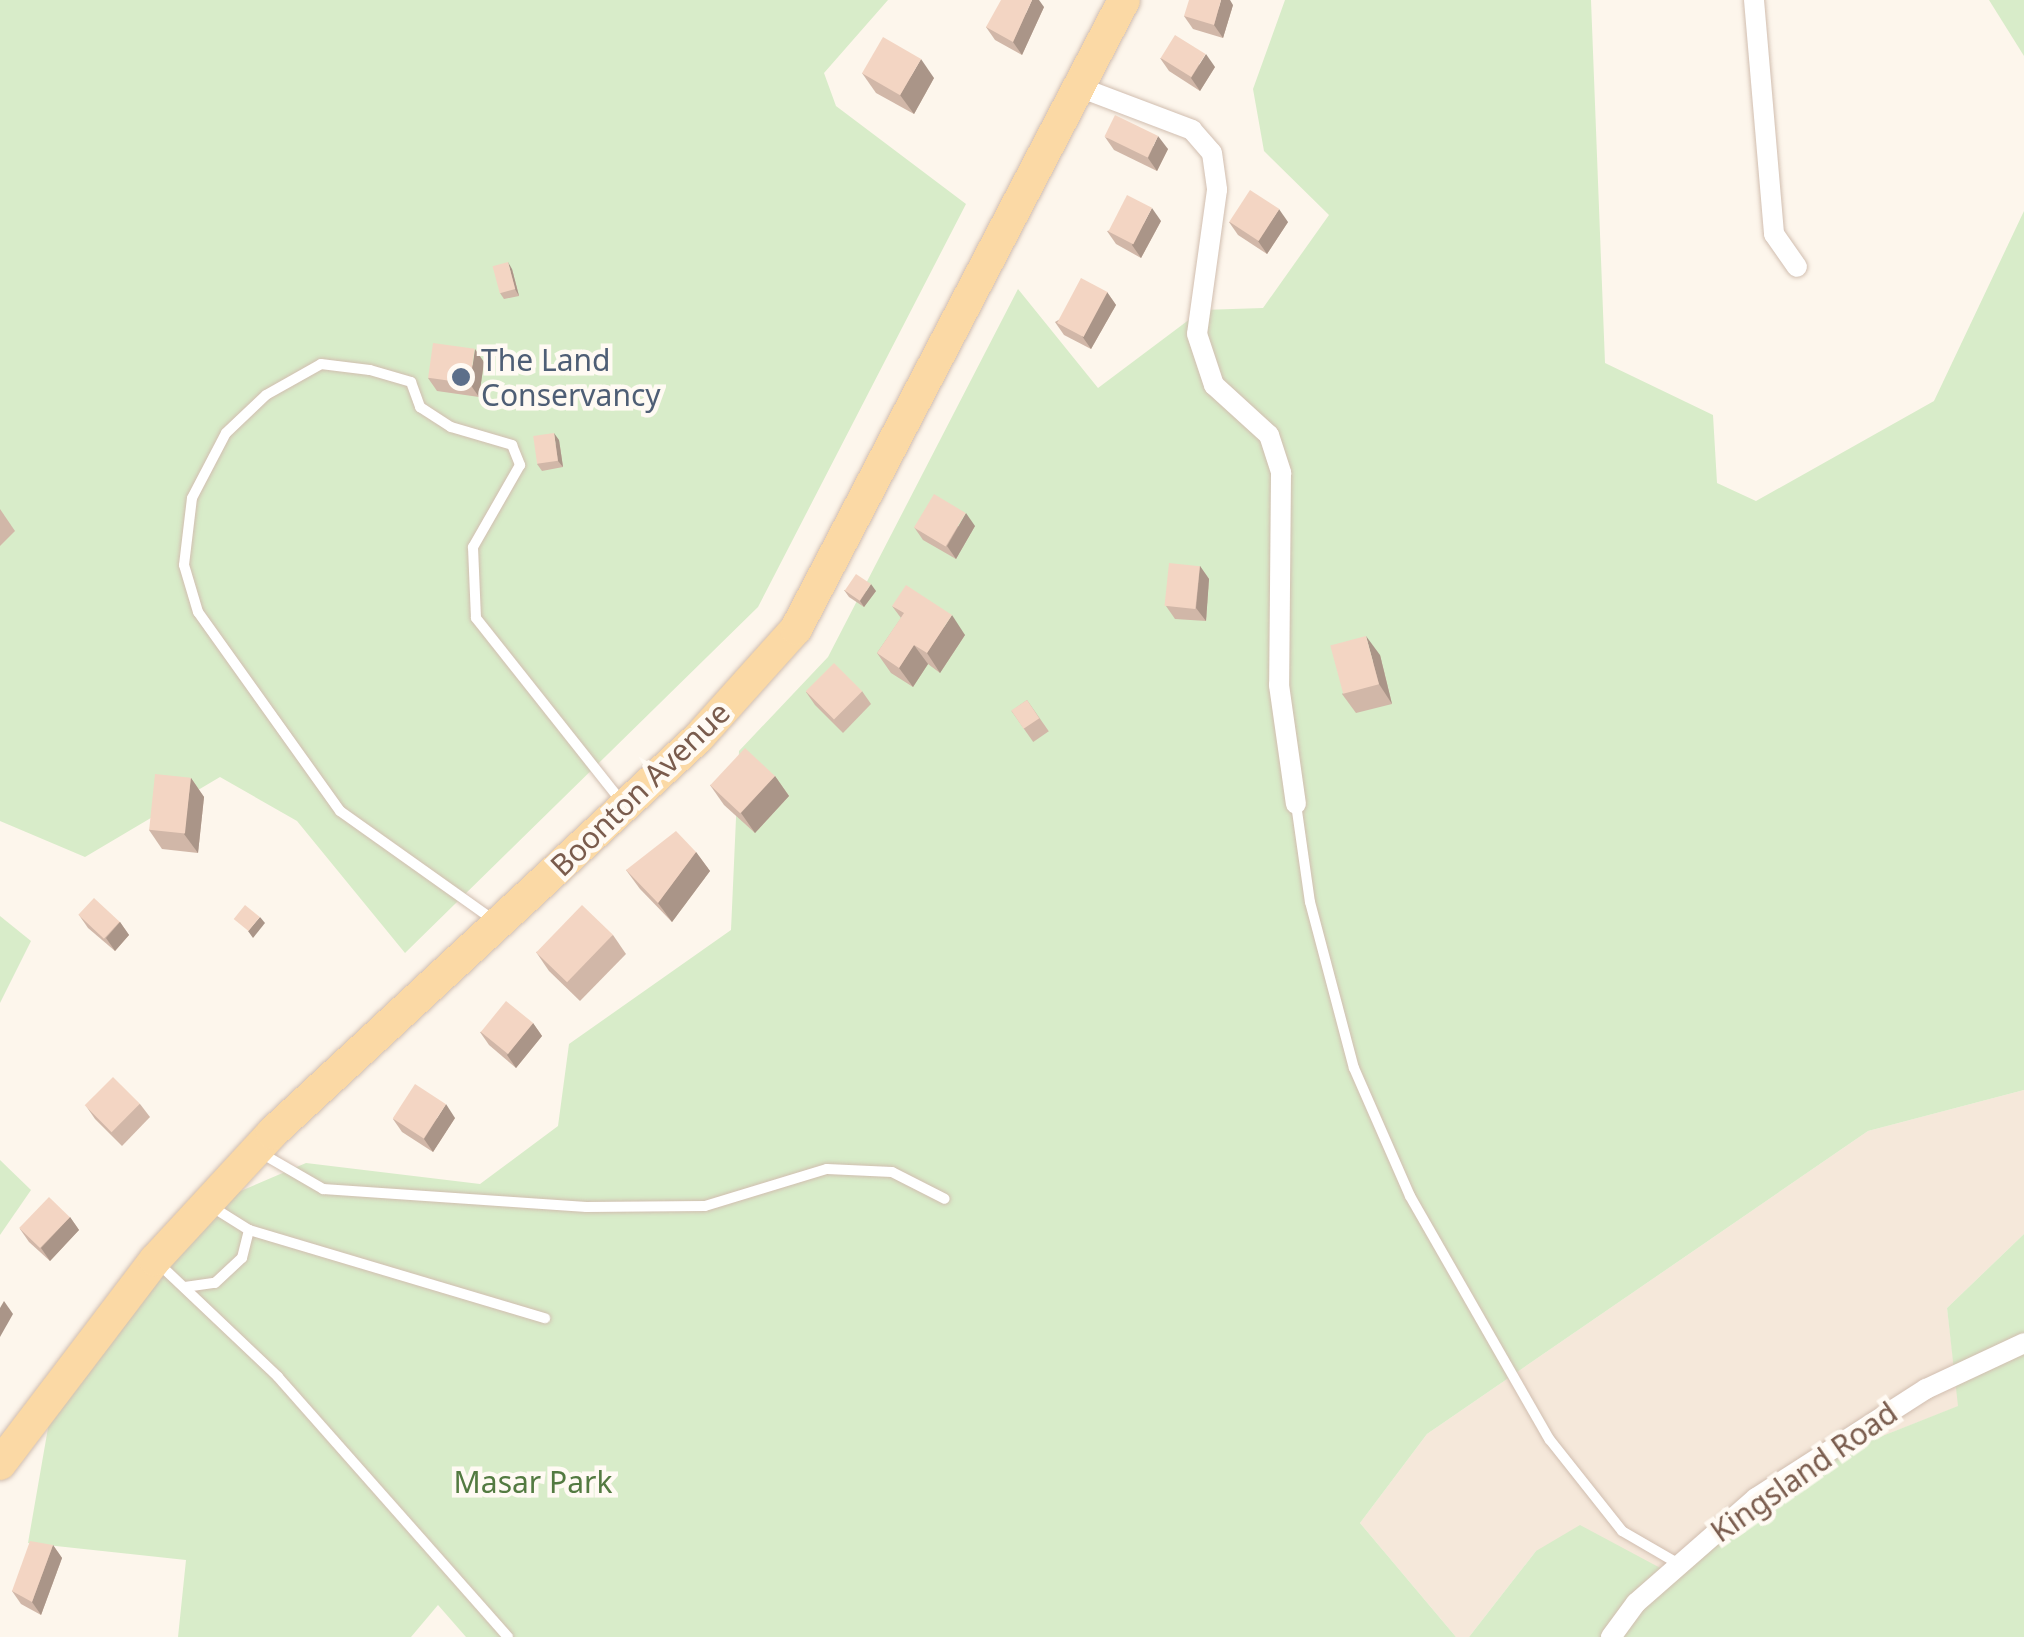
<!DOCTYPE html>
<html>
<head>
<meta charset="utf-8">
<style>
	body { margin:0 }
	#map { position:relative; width:2024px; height:1637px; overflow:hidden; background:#fdf6ec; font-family:"Noto Sans",sans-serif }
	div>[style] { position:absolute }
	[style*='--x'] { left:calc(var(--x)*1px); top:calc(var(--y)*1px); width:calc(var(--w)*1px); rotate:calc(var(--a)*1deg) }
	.residential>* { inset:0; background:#f5e8da }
	.green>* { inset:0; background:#d8ecc9 }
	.roads { filter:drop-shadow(0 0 2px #d1beb0) drop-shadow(0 0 2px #d1beb0) }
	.service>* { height:10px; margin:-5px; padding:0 5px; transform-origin:5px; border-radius:5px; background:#fff }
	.minor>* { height:20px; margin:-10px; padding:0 10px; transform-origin:10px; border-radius:10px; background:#fff }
	.primary>* { height:32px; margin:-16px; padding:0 16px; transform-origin:16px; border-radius:16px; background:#fbd9a5 }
	.wall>* { inset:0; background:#d1b7a8; transform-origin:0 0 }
	.shaded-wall>* { inset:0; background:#aa9588 }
	.building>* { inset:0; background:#f3d5c3; transform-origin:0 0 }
	.dots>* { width:28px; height:28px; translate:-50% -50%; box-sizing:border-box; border:5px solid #fffaf3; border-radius:50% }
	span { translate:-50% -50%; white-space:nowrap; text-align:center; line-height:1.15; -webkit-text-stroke:9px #fffaf3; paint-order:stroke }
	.service-label { font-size:30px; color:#4e5e75 }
	.left { translate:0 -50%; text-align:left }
	.street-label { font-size:30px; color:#7a5c4d }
	.park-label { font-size:30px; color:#537a41 }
</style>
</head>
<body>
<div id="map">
	<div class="residential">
		<div style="clip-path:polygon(2024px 1090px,2024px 1234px,1947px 1308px,1959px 1406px,1804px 1467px,1666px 1571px,1536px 1551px,1469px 1637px,1456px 1637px,1360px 1523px,1427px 1434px,1868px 1131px)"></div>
	</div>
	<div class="green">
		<div style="clip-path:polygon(0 0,888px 0,824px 73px,836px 106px,966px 204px,758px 607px,405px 953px,297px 821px,220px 777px,85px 857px,0 821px)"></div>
		<div style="clip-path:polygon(1285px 0,1591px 0,1605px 363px,1713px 415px,1717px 483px,1756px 501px,1934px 401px,2024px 211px,2024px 1090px,1868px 1131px,1427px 1434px,1360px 1523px,1456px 1637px,466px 1637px,438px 1605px,411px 1637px,178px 1637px,186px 1560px,28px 1543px,52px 1405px,229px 1196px,306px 1163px,480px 1184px,558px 1126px,569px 1044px,731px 930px,739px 751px,828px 657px,1018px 289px,1098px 388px,1202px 310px,1263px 308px,1329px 215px,1264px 151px,1253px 89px)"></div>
		<div style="clip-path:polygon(1989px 0,2024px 0,2024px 56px)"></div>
		<div style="clip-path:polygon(0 916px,31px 941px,0 1003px)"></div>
		<div style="clip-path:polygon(0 1160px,31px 1190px,0 1235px)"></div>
		<div style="clip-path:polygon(2024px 1234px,2024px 1637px,1469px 1637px,1536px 1551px,1580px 1525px,1666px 1571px,1804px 1467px,1958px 1406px,1947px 1308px)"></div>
	</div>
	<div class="roads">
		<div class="service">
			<div style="--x:1296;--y:804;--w:99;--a:81.9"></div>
			<div style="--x:1310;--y:902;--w:172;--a:75.2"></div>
			<div style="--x:1354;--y:1068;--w:140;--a:66.4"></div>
			<div style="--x:1410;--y:1196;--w:281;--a:60.2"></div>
			<div style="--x:1550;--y:1440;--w:116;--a:51.6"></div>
			<div style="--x:1622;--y:1531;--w:66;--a:30.1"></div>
			<div style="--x:492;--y:919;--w:186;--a:-144.6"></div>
			<div style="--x:340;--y:811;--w:244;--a:-125.5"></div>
			<div style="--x:198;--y:612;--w:49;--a:-106.6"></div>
			<div style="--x:184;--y:565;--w:67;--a:-83.2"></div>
			<div style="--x:192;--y:498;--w:73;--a:-62.4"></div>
			<div style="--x:226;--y:433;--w:55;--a:-43.5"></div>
			<div style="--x:266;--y:395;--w:63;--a:-29.4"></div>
			<div style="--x:321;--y:364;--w:49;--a:7"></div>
			<div style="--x:370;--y:370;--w:43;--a:16.3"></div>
			<div style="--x:411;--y:382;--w:27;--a:70"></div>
			<div style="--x:420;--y:407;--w:37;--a:33"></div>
			<div style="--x:451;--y:427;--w:64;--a:16.4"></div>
			<div style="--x:512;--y:445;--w:22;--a:68"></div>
			<div style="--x:520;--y:465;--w:95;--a:119.8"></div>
			<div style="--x:473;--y:547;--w:71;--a:87.6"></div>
			<div style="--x:476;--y:618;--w:235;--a:51.6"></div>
			<div style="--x:261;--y:1153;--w:72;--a:30.1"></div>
			<div style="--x:323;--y:1189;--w:264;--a:3.9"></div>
			<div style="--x:586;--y:1207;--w:119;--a:-0.5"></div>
			<div style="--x:705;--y:1206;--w:127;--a:-16.9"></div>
			<div style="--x:827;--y:1169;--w:65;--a:2.6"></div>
			<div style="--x:892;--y:1172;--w:59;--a:27"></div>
			<div style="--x:249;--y:1230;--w:309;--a:16.6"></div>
			<div style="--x:157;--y:1262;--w:167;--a:43.5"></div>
			<div style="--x:278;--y:1377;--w:347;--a:48.5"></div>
			<div style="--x:185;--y:1287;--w:30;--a:-8"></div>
			<div style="--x:215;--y:1283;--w:37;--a:-43"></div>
			<div style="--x:242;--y:1258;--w:29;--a:-76"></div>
			<div style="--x:249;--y:1230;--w:41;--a:-147.8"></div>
		</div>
		<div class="minor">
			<div style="--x:1754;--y:0;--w:235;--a:85.1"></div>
			<div style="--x:1774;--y:234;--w:40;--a:55.1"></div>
			<div style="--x:1079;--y:87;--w:121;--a:20.8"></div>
			<div style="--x:1192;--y:130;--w:30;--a:49"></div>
			<div style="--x:1212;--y:153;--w:37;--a:82"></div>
			<div style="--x:1217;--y:190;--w:145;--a:97.9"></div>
			<div style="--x:1197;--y:334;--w:54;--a:71.6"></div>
			<div style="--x:1214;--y:385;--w:74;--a:42.3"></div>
			<div style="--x:1269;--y:435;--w:40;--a:72"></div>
			<div style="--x:1281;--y:473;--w:212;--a:90.5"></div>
			<div style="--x:1279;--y:685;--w:120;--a:81.9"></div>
			<div style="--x:1611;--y:1637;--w:42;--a:-53.7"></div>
			<div style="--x:1636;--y:1603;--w:159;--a:-41.2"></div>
			<div style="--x:1756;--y:1498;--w:202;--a:-32.7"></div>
			<div style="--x:1926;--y:1389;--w:108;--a:-25.1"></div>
		</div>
		<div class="primary">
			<div style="--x:0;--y:1464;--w:256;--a:-52.8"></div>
			<div style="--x:155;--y:1260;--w:173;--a:-47.3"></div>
			<div style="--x:272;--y:1133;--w:582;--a:-42.84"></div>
			<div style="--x:699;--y:737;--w:145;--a:-48.1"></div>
			<div style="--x:796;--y:629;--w:709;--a:-62.46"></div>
		</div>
	</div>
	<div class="wall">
		<div style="clip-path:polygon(1233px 5px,1223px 38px,1193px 29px,1184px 16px)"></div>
		<div style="clip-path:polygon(1044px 7px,1022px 55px,995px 40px,986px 27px)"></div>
		<div style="clip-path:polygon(1160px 58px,1215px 67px,1200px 91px,1169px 71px)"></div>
		<div style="clip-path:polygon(862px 73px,934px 78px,914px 114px,876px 93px)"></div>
		<div style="clip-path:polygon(1105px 137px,1168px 149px,1157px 171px,1114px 150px)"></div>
		<div style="clip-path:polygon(1161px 221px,1141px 258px,1116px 244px,1107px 231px)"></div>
		<div style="clip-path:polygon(1229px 222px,1288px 222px,1267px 254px,1238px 235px)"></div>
		<div style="clip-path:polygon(512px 269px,519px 296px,504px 299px,500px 293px)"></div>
		<div style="clip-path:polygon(1107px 292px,1116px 305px,1091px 349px,1064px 335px,1055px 322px)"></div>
		<div style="clip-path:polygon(484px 362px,479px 397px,437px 391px,428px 378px)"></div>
		<div style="clip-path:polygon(559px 440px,563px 467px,542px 471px,537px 464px)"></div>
		<div style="clip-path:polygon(0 509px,15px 531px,0 546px)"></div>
		<div style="clip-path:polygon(975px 526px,956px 559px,923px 540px,914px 527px)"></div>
		<div style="clip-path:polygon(1200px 566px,1209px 579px,1206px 621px,1175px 619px,1166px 606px)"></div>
		<div style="clip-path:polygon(844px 590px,876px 591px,864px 607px,849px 597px)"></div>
		<div style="clip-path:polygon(892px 606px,965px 635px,940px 673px,928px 664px,913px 687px,891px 673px,877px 653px,901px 618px)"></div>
		<div style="clip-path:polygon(1380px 655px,1392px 704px,1356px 713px,1342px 694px)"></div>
		<div style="clip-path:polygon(862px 691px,871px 704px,843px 733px,815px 705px,806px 692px)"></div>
		<div style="left:1027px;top:700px;width:38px;height:19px;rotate:55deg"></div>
		<div style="clip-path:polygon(775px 776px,789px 796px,755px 833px,724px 805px,710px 785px)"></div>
		<div style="clip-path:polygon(191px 778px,204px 797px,198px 853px,162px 849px,149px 830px)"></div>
		<div style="clip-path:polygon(696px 852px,710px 871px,672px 922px,640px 889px,626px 870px)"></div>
		<div style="clip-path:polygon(79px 915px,120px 922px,129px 935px,115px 951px,88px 928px)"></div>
		<div style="clip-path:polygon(613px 935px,626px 954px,580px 1001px,549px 971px,536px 952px)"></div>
		<div style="clip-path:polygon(533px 1023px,542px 1036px,516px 1068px,489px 1045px,480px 1032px)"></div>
		<div style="clip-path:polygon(140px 1104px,150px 1117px,122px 1146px,95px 1119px,86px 1106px)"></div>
		<div style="clip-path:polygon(455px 1118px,433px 1152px,402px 1132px,393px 1119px)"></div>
		<div style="clip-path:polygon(70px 1217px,79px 1230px,50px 1261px,29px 1242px,20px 1229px)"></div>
		<div style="clip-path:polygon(53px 1545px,62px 1558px,41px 1615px,21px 1604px,12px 1591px)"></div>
	</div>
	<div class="shaded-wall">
		<div style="clip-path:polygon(1032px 0,1039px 0,1044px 7px,1022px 55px,1013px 42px)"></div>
		<div style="clip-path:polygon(1221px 0,1230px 0,1233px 5px,1223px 38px,1214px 25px)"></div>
		<div style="clip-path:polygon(1206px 54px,1215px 67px,1200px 91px,1191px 78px)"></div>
		<div style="clip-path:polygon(921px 59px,934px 78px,914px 114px,900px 95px)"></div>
		<div style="clip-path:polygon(1158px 136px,1168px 149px,1157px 171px,1148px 158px)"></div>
		<div style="clip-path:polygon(1152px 208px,1161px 221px,1141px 258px,1132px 245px)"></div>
		<div style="clip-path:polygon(1279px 209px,1288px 222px,1267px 254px,1258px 241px)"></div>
		<div style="clip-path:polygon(508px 262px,512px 269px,519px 296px,515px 289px)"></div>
		<div style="clip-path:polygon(1107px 292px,1116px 305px,1091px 349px,1082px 336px)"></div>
		<div style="clip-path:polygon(475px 349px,484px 362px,479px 397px,470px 384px)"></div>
		<div style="clip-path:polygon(554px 433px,559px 440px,563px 467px,558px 461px)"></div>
		<div style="clip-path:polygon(966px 513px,975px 526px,956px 559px,947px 546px)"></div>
		<div style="clip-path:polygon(1200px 566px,1209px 579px,1206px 621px,1196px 608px)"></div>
		<div style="clip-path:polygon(871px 584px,876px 591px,864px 607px,860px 601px)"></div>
		<div style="clip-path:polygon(952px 615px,965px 635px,940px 673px,927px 653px)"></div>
		<div style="clip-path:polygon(1366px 636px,1380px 655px,1392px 704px,1379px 684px)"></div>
		<div style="clip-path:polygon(914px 645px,928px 664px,913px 687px,899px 668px)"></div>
		<div style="clip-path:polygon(775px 776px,789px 796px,755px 833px,741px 813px)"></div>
		<div style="clip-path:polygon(191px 778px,204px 797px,198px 853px,184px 834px)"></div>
		<div style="clip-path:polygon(696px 852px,710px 871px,672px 922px,658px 903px)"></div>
		<div style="clip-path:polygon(260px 917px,265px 923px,253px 938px,248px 931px)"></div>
		<div style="clip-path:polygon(120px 922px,129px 935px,115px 951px,106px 938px)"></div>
		<div style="clip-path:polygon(533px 1023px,542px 1036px,516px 1068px,507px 1055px)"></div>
		<div style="clip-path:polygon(446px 1104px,455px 1118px,433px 1152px,424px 1139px)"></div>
		<div style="clip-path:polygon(70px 1217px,79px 1230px,50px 1261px,41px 1248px)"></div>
		<div style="clip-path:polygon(4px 1301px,13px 1314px,0 1337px,0 1308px)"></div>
		<div style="clip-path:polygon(53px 1545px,62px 1558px,41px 1615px,32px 1602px)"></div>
	</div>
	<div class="building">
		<div style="clip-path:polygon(1001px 0,1032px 0,1013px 42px,986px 27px)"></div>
		<div style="clip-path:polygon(1189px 0,1221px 0,1214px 25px,1184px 16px)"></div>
		<div style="left:1175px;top:35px;width:36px;height:27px;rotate:32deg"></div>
		<div style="left:883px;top:37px;width:44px;height:42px;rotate:30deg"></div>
		<div style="left:1115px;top:115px;width:48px;height:24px;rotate:26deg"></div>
		<div style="left:1250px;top:190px;width:35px;height:38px;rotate:33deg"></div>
		<div style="left:1127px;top:195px;width:28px;height:41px;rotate:27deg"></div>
		<div style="left:508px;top:262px;width:28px;height:16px;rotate:75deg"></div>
		<div style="left:1081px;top:278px;width:30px;height:51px;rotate:28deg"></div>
		<div style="left:433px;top:343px;width:42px;height:35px;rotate:8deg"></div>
		<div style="left:554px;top:433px;width:28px;height:21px;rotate:82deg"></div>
		<div style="left:934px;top:494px;width:37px;height:39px;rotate:31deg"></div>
		<div style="left:1169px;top:563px;width:31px;height:43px;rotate:6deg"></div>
		<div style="left:856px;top:574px;width:18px;height:20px;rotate:34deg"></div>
		<div style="clip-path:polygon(906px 585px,952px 615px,927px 653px,914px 645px,899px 668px,877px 653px,904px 613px,892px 606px)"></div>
		<div style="left:1366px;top:636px;width:50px;height:37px;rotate:75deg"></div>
		<div style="left:834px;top:663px;width:40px;height:40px;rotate:45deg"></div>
		<div style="left:1027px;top:700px;width:22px;height:19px;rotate:56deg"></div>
		<div style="left:745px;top:748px;width:41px;height:51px;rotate:43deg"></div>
		<div style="left:155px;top:774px;width:36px;height:56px;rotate:6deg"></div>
		<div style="clip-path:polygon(676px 831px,696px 852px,658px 903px,626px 870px)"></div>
		<div style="left:94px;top:898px;width:35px;height:23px;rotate:43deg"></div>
		<div style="left:245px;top:905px;width:19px;height:18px;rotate:39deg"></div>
		<div style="left:582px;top:905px;width:43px;height:66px;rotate:44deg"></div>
		<div style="left:506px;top:1001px;width:35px;height:40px;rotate:39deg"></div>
		<div style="left:113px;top:1077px;width:38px;height:40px;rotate:45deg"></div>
		<div style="left:415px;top:1084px;width:37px;height:41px;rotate:33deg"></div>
		<div style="left:49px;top:1197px;width:29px;height:43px;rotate:44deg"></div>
		<div style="clip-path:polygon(30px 1541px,53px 1545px,32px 1602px,12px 1591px)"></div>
	</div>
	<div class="dots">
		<div style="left:461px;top:377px;background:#5c6f8a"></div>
	</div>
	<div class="service-label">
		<span class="left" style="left:481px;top:377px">The Land<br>Conservancy</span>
	</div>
	<div class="street-label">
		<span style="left:640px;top:789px;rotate:-44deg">Boonton Avenue</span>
		<span style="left:1804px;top:1472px;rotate:-35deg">Kingsland Road</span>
	</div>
	<div class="park-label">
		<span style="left:533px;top:1482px">Masar Park</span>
	</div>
</div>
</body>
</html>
